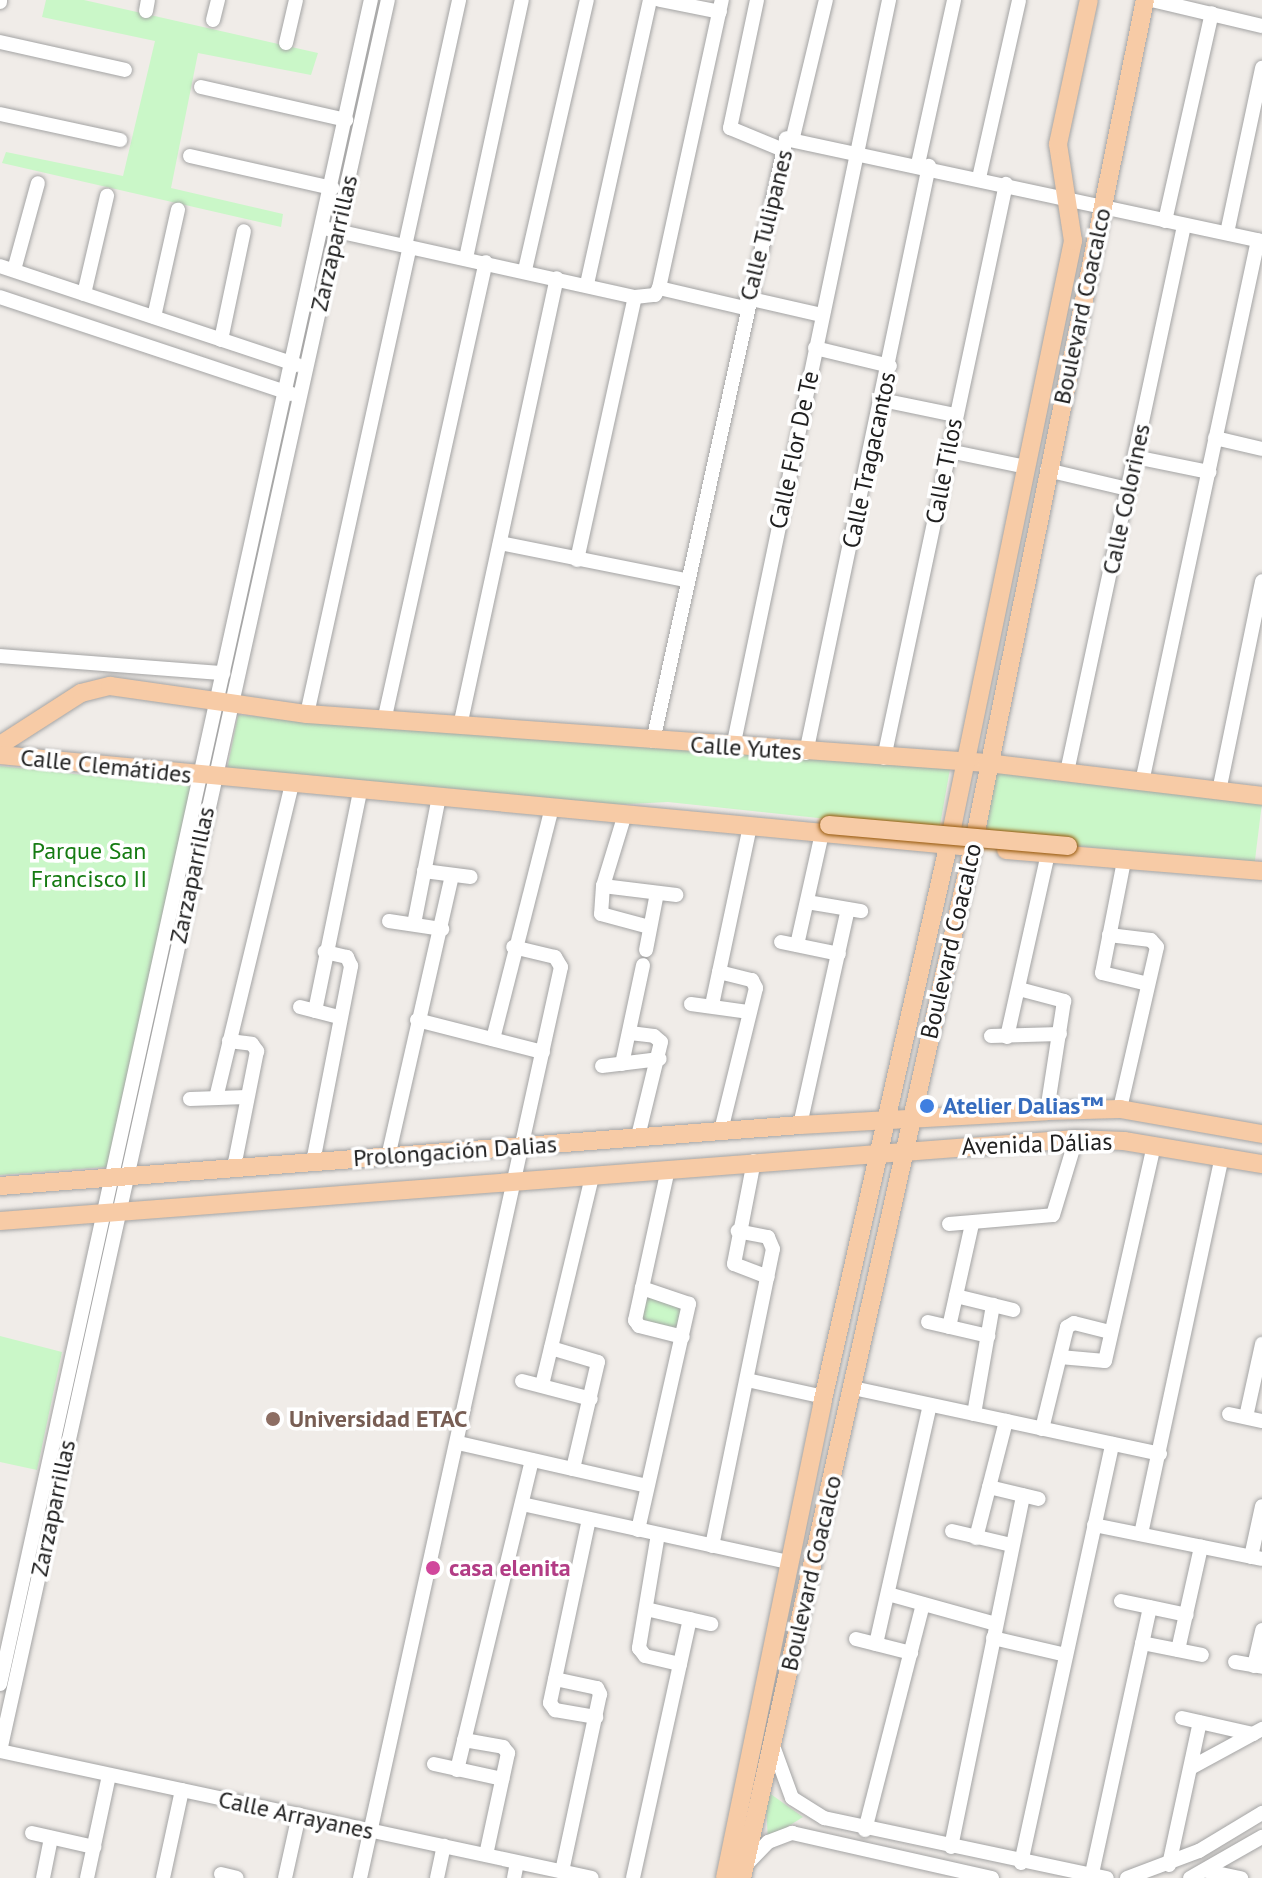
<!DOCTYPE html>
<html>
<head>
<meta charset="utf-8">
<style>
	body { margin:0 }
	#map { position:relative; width:1262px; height:1878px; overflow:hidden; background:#f0ece8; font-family:"PT Sans",sans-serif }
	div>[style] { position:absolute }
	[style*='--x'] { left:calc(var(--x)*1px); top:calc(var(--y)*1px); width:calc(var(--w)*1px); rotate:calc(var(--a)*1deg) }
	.park>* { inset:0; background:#caf7c8; transform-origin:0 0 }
	.roads { filter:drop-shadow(0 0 2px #a4a4a4) drop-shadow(0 0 2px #a4a4a4) }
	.minor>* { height:14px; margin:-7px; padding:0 7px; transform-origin:7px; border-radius:7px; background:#fff }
	.major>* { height:18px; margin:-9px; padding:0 9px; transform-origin:9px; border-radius:9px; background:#f7cba6 }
	.bridges { filter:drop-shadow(0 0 2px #945608) drop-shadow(0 0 2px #945608) }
	.major-bridge>* { height:18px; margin:-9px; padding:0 9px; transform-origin:9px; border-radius:9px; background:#f7cba6 }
	.dots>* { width:22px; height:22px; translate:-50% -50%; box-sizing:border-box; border:4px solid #fff; border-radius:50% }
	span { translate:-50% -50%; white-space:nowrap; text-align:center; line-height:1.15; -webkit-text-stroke:7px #fff; paint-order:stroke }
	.street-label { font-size:24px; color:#202020 }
	.park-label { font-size:24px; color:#157b12 }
	.shop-label { font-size:24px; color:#366cbe; font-weight:700 }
	.left { translate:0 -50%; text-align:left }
	.education-label { font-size:24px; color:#785e54; font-weight:700 }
	.hotel-label { font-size:24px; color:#b23c85; font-weight:700 }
</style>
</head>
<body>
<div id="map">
	<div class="park">
		<div style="clip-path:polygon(46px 0,84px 0,318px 53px,311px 75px,198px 53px,171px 188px,283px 214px,281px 227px,2px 163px,6px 152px,123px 176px,155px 41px,42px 17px)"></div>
		<div style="clip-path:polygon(238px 715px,950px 769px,939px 831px,668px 802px,609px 805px,227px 770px)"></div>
		<div style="clip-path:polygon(0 766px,196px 787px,119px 1166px,0 1175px)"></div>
		<div style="left:994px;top:770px;width:270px;height:65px;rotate:7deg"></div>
		<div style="clip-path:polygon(642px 1292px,686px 1305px,680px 1335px,637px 1321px)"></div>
		<div style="clip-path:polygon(0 1336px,62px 1352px,37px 1470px,0 1462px)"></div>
		<div style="clip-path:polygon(765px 1790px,803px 1817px,768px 1839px)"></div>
	</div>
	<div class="roads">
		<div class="minor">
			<div style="--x:660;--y:0;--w:61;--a:11.3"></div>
			<div style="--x:757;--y:0;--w:131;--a:101.9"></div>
			<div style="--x:730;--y:128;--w:55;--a:22.4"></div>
			<div style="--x:1152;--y:0;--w:113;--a:13.3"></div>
			<div style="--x:0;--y:2;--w:2;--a:-90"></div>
			<div style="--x:146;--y:11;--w:11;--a:-80"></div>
			<div style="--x:213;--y:20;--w:21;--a:-76"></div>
			<div style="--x:0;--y:42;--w:128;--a:12.6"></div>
			<div style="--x:286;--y:43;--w:44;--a:-76.9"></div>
			<div style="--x:201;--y:87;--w:149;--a:12.8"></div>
			<div style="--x:0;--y:114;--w:123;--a:12.2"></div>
			<div style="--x:793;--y:137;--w:141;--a:-76.5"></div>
			<div style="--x:190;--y:156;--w:146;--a:12.7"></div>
			<div style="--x:918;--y:164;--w:168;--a:-77.6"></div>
			<div style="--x:979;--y:178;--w:182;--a:-77.3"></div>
			<div style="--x:1165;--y:221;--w:213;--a:-77.3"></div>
			<div style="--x:328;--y:229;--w:314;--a:12.5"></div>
			<div style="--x:635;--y:297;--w:20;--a:-6"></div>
			<div style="--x:655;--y:295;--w:8;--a:-60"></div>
			<div style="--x:659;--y:288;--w:88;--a:13.1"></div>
			<div style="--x:1227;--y:233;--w:169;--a:-78"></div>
			<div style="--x:405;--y:246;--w:252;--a:-77.6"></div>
			<div style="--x:466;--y:258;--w:264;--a:-77.8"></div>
			<div style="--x:0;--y:266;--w:314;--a:18.4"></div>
			<div style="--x:14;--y:270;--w:90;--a:-74.6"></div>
			<div style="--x:525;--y:270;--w:277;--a:-77.1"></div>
			<div style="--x:587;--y:284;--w:291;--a:-77.5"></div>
			<div style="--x:659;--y:288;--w:295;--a:-77.7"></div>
			<div style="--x:84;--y:294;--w:101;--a:-76.8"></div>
			<div style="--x:0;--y:297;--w:308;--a:18.4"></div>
			<div style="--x:747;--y:298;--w:77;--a:12.8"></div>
			<div style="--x:154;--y:317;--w:110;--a:-77.4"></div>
			<div style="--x:221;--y:340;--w:111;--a:-78.1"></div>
			<div style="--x:815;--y:348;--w:77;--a:13.5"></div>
			<div style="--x:882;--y:400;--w:75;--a:11.6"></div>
			<div style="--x:1215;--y:438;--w:48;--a:13.2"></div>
			<div style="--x:949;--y:451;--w:79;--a:11.7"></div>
			<div style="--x:1135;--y:457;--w:76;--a:11.5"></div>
			<div style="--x:1047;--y:470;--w:83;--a:13.2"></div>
			<div style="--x:500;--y:543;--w:190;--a:11.3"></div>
			<div style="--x:577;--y:560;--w:269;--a:-77.6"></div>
			<div style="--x:0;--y:656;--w:224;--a:4.4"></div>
			<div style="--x:307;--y:714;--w:478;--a:-77.6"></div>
			<div style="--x:384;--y:721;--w:470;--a:-77.5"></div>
			<div style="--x:460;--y:726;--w:458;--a:-77.8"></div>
			<div style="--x:653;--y:741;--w:617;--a:-77.54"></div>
			<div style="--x:786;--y:139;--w:487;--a:12.1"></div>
			<div style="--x:733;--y:747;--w:763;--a:-78.2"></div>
			<div style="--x:806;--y:753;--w:600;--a:-78.17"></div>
			<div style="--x:884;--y:758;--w:587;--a:-78"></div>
			<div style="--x:1067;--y:772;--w:558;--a:-77.91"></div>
			<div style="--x:1142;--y:782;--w:554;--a:-77.92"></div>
			<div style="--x:1219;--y:791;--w:214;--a:-78.4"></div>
			<div style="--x:625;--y:814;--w:75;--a:107"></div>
			<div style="--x:603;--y:886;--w:28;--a:94"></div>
			<div style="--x:601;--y:914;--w:50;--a:15.2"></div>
			<div style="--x:1124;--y:861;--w:114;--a:101.1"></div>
			<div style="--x:1102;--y:973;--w:47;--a:13.4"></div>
			<div style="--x:424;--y:871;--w:47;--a:7.3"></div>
			<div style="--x:603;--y:886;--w:74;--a:7"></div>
			<div style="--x:807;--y:902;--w:55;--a:9.5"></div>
			<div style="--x:389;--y:921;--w:54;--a:8.6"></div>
			<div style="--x:414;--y:924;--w:129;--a:-78.9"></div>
			<div style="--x:1109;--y:935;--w:42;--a:6.8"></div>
			<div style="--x:1151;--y:940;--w:9;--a:49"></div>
			<div style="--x:1157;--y:947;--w:166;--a:102.9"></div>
			<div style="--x:781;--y:942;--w:59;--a:11.7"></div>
			<div style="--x:797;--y:945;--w:115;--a:-77.4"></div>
			<div style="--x:646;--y:950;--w:58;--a:-79.1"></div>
			<div style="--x:719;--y:972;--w:34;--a:14"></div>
			<div style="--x:752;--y:980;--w:9;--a:63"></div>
			<div style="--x:756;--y:988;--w:147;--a:103.8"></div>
			<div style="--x:1019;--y:989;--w:47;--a:14.9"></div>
			<div style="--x:1064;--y:1001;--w:111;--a:98.8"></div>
			<div style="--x:691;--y:1004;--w:59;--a:7.9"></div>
			<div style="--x:712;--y:1005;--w:183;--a:-78"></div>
			<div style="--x:300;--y:1007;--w:40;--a:14.4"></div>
			<div style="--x:315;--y:1011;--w:225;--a:-78.4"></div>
			<div style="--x:417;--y:1020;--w:130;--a:14.3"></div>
			<div style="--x:630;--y:1033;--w:24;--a:7"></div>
			<div style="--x:654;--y:1036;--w:9;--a:41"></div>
			<div style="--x:661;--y:1042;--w:97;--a:103.7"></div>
			<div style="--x:991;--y:1036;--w:69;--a:-1.7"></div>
			<div style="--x:1007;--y:1037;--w:189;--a:-77.4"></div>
			<div style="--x:493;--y:1039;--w:238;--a:-75.7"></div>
			<div style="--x:229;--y:1041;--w:23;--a:7"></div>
			<div style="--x:252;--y:1044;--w:9;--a:54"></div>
			<div style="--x:257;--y:1051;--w:118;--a:101.2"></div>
			<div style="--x:622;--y:1064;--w:101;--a:-78"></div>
			<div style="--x:602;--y:1066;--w:58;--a:-6.9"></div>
			<div style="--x:216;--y:1098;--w:322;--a:-76.4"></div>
			<div style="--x:190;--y:1099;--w:57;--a:-2"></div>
			<div style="--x:800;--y:1125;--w:221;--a:-77.5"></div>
			<div style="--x:388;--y:1157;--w:289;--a:-77.2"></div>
			<div style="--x:754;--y:1161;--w:105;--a:101"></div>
			<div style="--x:734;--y:1264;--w:36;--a:21"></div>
			<div style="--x:313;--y:1162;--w:200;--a:-79"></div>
			<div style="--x:351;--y:966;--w:10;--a:-114"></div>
			<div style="--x:347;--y:957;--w:23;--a:-167"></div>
			<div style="--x:668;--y:1169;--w:155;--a:102.3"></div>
			<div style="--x:635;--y:1320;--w:7;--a:56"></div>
			<div style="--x:639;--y:1326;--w:45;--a:14"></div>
			<div style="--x:949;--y:1224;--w:104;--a:-4.9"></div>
			<div style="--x:1053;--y:1215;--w:79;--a:-73.2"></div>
			<div style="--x:956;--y:1296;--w:59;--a:13.8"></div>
			<div style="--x:928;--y:1322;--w:62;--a:13.1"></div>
			<div style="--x:949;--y:1327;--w:106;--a:-77.4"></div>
			<div style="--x:551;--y:1348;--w:49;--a:16.6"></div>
			<div style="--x:598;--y:1362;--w:110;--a:103.2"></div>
			<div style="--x:1060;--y:1357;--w:45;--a:5.1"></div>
			<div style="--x:1105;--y:1361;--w:221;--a:-77.2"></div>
			<div style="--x:747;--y:1380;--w:79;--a:12.4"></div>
			<div style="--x:522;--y:1381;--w:71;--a:14.6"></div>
			<div style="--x:542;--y:1385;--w:214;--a:-76.5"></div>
			<div style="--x:853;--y:1388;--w:314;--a:12.1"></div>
			<div style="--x:974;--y:1414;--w:111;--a:-80.1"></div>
			<div style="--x:1229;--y:1414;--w:34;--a:12"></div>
			<div style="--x:1246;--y:1417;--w:75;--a:-77.6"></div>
			<div style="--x:1042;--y:1429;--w:105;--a:-76.2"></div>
			<div style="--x:1067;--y:1327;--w:8;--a:-30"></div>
			<div style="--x:1074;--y:1323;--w:38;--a:14"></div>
			<div style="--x:458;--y:1443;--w:194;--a:12.8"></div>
			<div style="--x:989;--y:1487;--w:51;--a:13.5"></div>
			<div style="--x:522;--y:1504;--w:273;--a:12.3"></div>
			<div style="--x:589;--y:1519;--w:188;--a:102"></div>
			<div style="--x:550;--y:1703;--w:9;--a:54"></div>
			<div style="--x:555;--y:1710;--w:42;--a:9.7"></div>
			<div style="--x:1094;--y:1525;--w:171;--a:11.4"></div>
			<div style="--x:638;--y:1530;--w:232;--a:-77.3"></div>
			<div style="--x:689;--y:1304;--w:50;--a:-161.2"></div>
			<div style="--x:952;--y:1531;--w:61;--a:13.3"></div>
			<div style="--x:658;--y:1534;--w:116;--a:99.5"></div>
			<div style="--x:639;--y:1648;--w:10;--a:53"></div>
			<div style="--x:645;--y:1656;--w:36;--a:13"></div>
			<div style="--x:1141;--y:1534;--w:387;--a:-77.9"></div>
			<div style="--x:976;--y:1538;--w:121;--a:-75.6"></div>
			<div style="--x:712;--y:1546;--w:303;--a:-78.4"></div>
			<div style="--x:773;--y:1249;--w:13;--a:-113"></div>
			<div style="--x:768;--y:1237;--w:31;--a:-169"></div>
			<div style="--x:1251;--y:1557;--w:52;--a:-77.8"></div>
			<div style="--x:888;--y:1594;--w:112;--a:15.5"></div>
			<div style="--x:1121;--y:1601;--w:67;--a:12"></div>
			<div style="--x:646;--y:1609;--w:67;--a:13"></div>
			<div style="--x:993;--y:1638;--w:75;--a:13.1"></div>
			<div style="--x:856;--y:1639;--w:57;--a:14.3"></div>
			<div style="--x:1142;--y:1643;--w:61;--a:11.3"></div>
			<div style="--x:876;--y:1644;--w:245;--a:-77.3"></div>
			<div style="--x:1178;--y:1650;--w:106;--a:-77.4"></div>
			<div style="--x:1235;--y:1662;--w:27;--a:10"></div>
			<div style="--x:1254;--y:1666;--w:37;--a:-77"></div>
			<div style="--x:555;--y:1679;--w:43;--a:12.1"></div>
			<div style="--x:597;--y:1688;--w:7;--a:63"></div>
			<div style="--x:600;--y:1694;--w:182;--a:102.1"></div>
			<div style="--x:0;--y:1684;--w:1724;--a:-77.58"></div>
			<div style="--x:1182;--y:1718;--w:73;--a:12.7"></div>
			<div style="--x:464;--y:1740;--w:40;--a:10"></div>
			<div style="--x:503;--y:1747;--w:8;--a:50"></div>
			<div style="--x:508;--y:1753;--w:104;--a:102.2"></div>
			<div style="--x:773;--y:1746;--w:55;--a:69.9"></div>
			<div style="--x:792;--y:1798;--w:38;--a:32"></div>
			<div style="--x:824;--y:1818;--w:289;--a:12"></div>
			<div style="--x:0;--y:1751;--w:1793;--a:-77.51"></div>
			<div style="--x:0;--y:1751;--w:605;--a:12.11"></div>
			<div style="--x:434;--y:1764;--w:70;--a:12.4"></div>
			<div style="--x:1192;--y:1767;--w:80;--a:-28.5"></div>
			<div style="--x:457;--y:1770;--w:319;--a:-76.4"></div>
			<div style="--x:865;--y:1830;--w:233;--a:-75.6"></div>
			<div style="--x:32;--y:1833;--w:64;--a:12.7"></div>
			<div style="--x:951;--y:1847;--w:359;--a:-78.4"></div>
			<div style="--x:1021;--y:1863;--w:429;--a:-77.7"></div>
			<div style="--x:746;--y:1865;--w:32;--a:-46"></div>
			<div style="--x:768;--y:1842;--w:26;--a:-21"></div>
			<div style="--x:792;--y:1833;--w:205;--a:12.7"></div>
			<div style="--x:1169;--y:1865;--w:146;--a:-77.8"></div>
			<div style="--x:1207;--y:1871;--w:35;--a:12"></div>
			<div style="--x:221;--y:1874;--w:16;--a:14"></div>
			<div style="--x:43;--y:1878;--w:41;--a:-78.7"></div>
			<div style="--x:87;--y:1878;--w:105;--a:-77.9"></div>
			<div style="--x:163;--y:1878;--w:90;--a:-77.8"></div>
			<div style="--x:285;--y:1878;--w:65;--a:-77.5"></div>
			<div style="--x:360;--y:1878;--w:933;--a:-77.56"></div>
			<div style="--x:561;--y:967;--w:12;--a:-121"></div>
			<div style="--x:555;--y:957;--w:43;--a:-166.6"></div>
			<div style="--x:437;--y:1878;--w:33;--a:-78"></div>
			<div style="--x:514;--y:1878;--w:16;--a:-79"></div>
			<div style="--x:633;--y:1878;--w:265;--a:-77.6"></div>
			<div style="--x:1091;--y:1878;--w:277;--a:-77.7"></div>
			<div style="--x:1127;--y:1878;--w:77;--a:-20.6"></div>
			<div style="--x:1199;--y:1851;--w:74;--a:-31.1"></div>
			<div style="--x:1190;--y:1878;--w:83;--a:-29.7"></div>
		</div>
		<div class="major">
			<div style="--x:0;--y:745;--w:96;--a:-32.7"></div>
			<div style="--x:81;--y:693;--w:30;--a:-14"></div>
			<div style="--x:110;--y:686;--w:199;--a:8.1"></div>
			<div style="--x:307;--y:714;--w:682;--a:4.12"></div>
			<div style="--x:987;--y:763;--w:277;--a:6.8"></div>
			<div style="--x:0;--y:755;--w:965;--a:5.41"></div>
			<div style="--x:1006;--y:850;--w:257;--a:4.7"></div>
			<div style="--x:0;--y:1186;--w:802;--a:-4.36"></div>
			<div style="--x:800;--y:1125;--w:247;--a:-3.2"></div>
			<div style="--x:1047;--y:1111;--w:73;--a:-1.6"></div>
			<div style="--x:1120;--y:1109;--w:144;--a:10"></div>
			<div style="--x:0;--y:1221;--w:1079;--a:-4.36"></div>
			<div style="--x:1076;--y:1139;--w:48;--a:2.4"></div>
			<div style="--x:1124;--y:1141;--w:140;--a:9.5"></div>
			<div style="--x:725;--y:1878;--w:484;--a:-78.4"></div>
			<div style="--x:822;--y:1404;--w:580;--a:-77.26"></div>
			<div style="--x:950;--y:838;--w:610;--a:-78.36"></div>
			<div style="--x:1073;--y:241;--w:98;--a:-98.8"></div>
			<div style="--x:1058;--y:144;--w:147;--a:-77.9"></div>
			<div style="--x:742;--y:1878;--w:1058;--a:-77.38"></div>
			<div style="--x:973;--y:846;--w:863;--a:-78.51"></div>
		</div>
	</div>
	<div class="bridges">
		<div class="major-bridge">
			<div style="--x:829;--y:825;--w:240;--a:5"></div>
		</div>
	</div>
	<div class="dots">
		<div style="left:927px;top:1106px;background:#3f7fe0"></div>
		<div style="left:273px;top:1419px;background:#8d6e63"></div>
		<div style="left:433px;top:1568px;background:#d1479c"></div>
	</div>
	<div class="street-label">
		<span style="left:766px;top:225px;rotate:-76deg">Calle Tulipanes</span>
		<span style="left:334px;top:243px;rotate:-77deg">Zarzaparrillas</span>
		<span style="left:1082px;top:306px;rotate:-78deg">Boulevard Coacalco</span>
		<span style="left:794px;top:450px;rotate:-78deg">Calle Flor De Te</span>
		<span style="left:869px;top:460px;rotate:-78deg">Calle Tragacantos</span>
		<span style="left:944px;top:471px;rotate:-79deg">Calle Tilos</span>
		<span style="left:1126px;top:499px;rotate:-78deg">Calle Colorines</span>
		<span style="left:746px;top:748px;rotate:4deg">Calle Yutes</span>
		<span style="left:106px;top:766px;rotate:6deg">Calle Clemátides</span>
		<span style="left:192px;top:875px;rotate:-78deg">Zarzaparrillas</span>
		<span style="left:951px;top:941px;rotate:-77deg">Boulevard Coacalco</span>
		<span style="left:1037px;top:1144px;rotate:-2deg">Avenida Dálias</span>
		<span style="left:455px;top:1151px;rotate:-4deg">Prolongación Dalias</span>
		<span style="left:53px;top:1508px;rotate:-78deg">Zarzaparrillas</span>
		<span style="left:811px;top:1573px;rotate:-77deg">Boulevard Coacalco</span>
		<span style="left:296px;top:1815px;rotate:12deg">Calle Arrayanes</span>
	</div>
	<div class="park-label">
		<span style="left:89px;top:865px">Parque San<br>Francisco II</span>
	</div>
	<div class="shop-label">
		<span class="left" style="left:943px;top:1106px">Atelier Dalias™</span>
	</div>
	<div class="education-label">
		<span class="left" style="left:289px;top:1419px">Universidad ETAC</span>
	</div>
	<div class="hotel-label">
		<span class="left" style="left:449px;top:1568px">casa elenita</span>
	</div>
</div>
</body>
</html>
